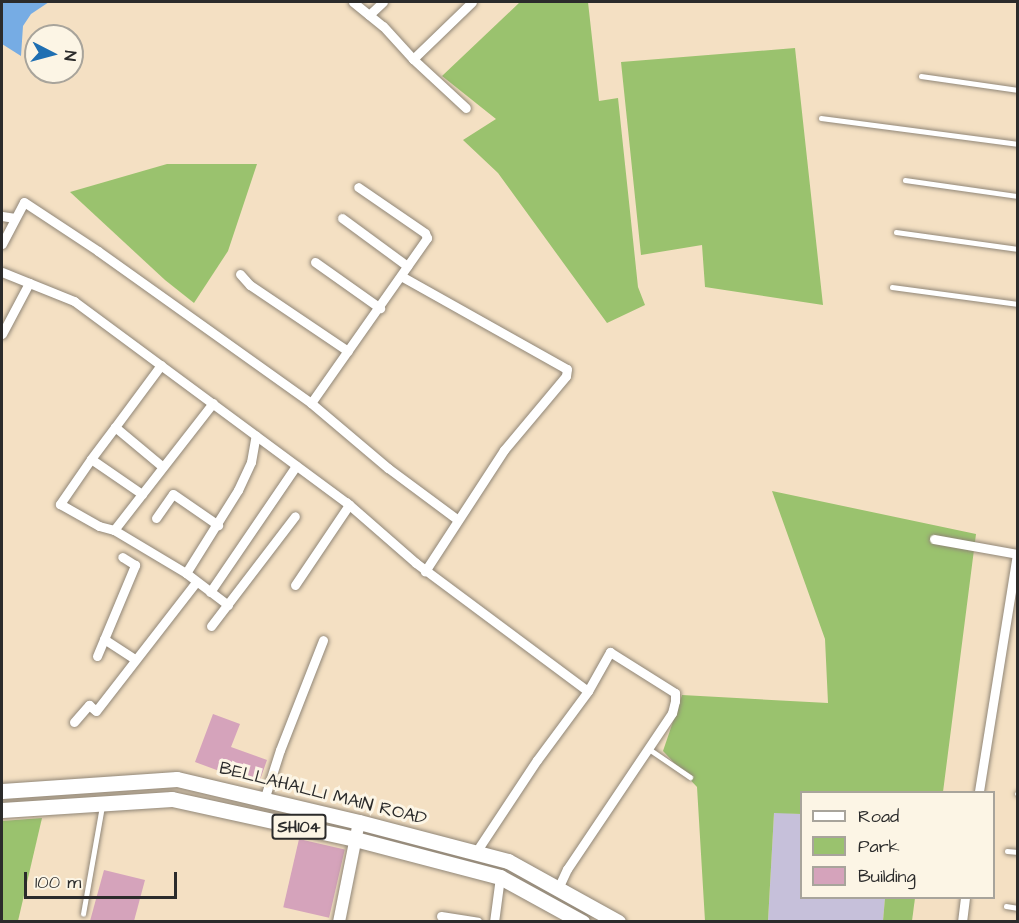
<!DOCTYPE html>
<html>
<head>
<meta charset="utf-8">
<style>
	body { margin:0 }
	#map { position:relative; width:1019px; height:923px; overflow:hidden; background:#f4e0c3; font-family:"Architects Daughter",sans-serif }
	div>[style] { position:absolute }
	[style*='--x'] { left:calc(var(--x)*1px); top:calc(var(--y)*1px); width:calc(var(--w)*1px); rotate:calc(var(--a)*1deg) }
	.industrial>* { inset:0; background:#c6c0da }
	.green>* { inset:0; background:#9ac26e }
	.water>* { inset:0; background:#76ace4 }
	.building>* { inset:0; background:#d5a3bb; transform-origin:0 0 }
	.roads { filter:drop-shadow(0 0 2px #908677) drop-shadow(0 0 2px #908677) }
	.service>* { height:4.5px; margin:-2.25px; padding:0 2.25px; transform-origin:2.25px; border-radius:2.25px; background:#fff }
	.minor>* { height:9px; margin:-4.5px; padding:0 4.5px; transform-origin:4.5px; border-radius:4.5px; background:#fff }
	.tertiary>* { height:12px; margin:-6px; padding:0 6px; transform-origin:6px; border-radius:6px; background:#fff }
	.primary>* { height:15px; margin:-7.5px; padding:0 7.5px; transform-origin:7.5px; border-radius:7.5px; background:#fff }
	span { translate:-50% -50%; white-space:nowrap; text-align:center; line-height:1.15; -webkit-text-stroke:6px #fcf5e5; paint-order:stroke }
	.shield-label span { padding:2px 4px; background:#fcf5e5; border:2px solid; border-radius:4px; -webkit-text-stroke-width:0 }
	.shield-label { font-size:16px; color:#2b2b2b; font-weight:700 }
	.street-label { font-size:18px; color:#2b2b2b }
	.frame { position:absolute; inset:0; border:3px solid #2b2b2b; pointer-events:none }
	.legend { position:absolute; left:800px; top:791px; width:195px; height:108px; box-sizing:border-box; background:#fcf5e5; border:2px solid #a8a49b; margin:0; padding:8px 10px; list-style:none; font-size:18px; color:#2b2b2b }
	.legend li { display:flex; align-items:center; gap:12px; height:30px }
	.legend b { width:30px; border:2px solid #a8a49b }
	.north { position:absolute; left:24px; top:24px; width:60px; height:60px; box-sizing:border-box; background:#fcf5e5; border:2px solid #a8a49b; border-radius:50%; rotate:96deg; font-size:16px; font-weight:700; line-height:24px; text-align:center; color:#2b2b2b }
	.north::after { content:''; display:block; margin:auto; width:21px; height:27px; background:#1f6fb2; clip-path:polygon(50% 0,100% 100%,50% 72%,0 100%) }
	.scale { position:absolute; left:24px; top:872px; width:153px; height:27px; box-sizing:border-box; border:3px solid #2b2b2b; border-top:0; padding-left:8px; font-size:18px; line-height:21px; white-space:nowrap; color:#2b2b2b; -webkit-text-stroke:4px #fcf5e5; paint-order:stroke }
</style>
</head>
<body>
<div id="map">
	<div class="industrial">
		<div style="clip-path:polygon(774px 812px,801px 814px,802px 898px,885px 898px,883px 921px,768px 922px)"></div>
	</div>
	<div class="green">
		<div style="clip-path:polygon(520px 2px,588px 2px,599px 101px,618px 98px,638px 287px,645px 305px,607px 323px,498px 173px,463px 140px,496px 119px,442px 76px)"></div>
		<div style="clip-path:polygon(795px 48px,823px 305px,705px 287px,702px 245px,641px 255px,621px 62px)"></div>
		<div style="clip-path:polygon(167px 164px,257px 164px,228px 251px,194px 303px,165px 280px,70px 192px)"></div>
		<div style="clip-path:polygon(772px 491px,976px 534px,943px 792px,802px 792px,801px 814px,774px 813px,768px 921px,705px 921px,697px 787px,663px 751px,682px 695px,828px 703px,825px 639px)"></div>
		<div style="clip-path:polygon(42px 818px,18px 921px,2px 921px,2px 821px)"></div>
		<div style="clip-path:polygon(885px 898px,915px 898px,912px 921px,883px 921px)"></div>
	</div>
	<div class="water">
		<div style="clip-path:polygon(2px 2px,49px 2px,31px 14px,23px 26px,21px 56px,2px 44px)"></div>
	</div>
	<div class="building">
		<div style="clip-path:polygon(213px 714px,240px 724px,231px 747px,267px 760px,260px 780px,224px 767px,222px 772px,195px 762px)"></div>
		<div style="left:299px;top:839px;width:47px;height:70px;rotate:13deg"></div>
		<div style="clip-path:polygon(104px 870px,145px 880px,134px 921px,90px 921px)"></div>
	</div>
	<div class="roads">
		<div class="service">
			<div style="--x:921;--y:76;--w:98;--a:8.2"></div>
			<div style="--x:821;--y:118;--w:199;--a:7.5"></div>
			<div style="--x:905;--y:180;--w:114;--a:8.1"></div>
			<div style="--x:896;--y:232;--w:123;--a:7.9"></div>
			<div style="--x:892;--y:287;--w:127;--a:7.7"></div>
			<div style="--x:649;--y:749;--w:50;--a:34.3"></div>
			<div style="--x:1017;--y:794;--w:1;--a:0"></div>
			<div style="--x:1007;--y:851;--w:11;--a:5"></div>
			<div style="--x:1006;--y:906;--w:12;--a:9"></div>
			<div style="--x:83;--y:914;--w:110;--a:-80"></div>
		</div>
		<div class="minor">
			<div style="--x:353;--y:2;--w:38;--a:39"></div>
			<div style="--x:383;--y:26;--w:45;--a:47.7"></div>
			<div style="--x:413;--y:59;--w:72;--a:42.8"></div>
			<div style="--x:369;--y:15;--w:19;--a:-43"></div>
			<div style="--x:413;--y:59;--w:82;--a:-44"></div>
			<div style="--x:2;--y:216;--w:13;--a:9"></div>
			<div style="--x:342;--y:218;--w:81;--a:36.4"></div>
			<div style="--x:2;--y:244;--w:47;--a:-62.4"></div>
			<div style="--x:24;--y:202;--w:89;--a:33.5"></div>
			<div style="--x:98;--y:251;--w:262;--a:35.5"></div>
			<div style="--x:311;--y:403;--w:101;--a:40.2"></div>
			<div style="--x:388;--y:468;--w:87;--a:36.6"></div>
			<div style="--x:315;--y:262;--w:80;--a:35.3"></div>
			<div style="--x:2;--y:272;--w:78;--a:21.9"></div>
			<div style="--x:74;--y:301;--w:338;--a:36.5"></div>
			<div style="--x:346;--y:502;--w:93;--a:41.1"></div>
			<div style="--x:416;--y:563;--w:214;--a:36.7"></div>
			<div style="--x:240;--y:274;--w:15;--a:48"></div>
			<div style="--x:250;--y:285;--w:118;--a:34"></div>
			<div style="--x:401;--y:276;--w:190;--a:29.3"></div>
			<div style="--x:567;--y:369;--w:7;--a:98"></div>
			<div style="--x:566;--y:376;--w:97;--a:130"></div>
			<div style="--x:504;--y:450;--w:145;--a:123.1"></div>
			<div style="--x:2;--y:334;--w:58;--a:-62.1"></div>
			<div style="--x:161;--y:365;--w:77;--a:126.6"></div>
			<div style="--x:115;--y:427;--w:62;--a:39.8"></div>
			<div style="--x:311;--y:403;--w:202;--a:-54.9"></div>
			<div style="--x:427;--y:238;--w:5;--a:-112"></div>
			<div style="--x:425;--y:233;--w:81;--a:-145.5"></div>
			<div style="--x:115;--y:427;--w:40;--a:127"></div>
			<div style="--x:91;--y:459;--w:62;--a:34.5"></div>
			<div style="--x:91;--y:459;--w:55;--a:124.6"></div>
			<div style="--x:60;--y:504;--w:45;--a:29.4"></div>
			<div style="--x:99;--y:526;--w:16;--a:15"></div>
			<div style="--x:156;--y:518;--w:29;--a:-55"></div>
			<div style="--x:173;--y:494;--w:55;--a:34.6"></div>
			<div style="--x:934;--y:539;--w:84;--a:10.2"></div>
			<div style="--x:1017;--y:554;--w:241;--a:99.1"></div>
			<div style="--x:186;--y:573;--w:84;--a:-149.2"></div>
			<div style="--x:114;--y:530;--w:161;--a:-52.1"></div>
			<div style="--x:295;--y:585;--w:97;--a:-56"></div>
			<div style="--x:210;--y:592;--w:153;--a:-55.7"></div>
			<div style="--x:228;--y:605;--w:53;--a:-142.7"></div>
			<div style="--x:186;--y:573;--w:98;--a:-57.9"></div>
			<div style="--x:238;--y:490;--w:31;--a:-65"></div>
			<div style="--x:251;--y:462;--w:27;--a:-80"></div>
			<div style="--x:211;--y:626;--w:138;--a:-52.6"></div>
			<div style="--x:104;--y:639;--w:37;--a:33"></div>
			<div style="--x:97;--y:656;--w:99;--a:-67.3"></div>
			<div style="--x:135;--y:565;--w:15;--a:-148"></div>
			<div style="--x:74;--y:722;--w:23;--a:-49"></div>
			<div style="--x:89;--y:705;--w:9;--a:41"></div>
			<div style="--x:96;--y:711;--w:163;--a:-52.2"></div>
			<div style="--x:264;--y:800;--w:52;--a:-72.3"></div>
			<div style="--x:280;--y:750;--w:118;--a:-68.6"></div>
			<div style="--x:476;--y:852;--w:110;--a:-56.5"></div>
			<div style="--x:537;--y:760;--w:86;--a:-53.5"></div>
			<div style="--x:588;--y:691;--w:45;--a:-60.6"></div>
			<div style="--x:610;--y:652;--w:77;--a:32.2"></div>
			<div style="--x:675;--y:693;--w:8;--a:90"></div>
			<div style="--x:675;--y:701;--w:12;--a:104"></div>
			<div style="--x:672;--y:713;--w:188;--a:123.9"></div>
			<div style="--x:567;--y:869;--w:21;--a:115"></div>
			<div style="--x:441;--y:916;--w:37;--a:9"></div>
			<div style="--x:494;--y:922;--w:45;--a:-82.4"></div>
			<div style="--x:962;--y:922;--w:24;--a:-83"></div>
		</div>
		<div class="tertiary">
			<div style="--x:339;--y:922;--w:102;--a:-78.7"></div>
		</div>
		<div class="primary">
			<div style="--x:2;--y:791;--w:175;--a:-3.9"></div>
			<div style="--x:177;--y:779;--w:187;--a:13.3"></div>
			<div style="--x:359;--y:822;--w:154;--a:14.7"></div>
			<div style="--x:508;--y:861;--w:126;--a:29"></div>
			<div style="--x:2;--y:810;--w:170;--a:-3.7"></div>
			<div style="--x:172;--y:799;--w:187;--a:12.3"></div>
			<div style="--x:355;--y:839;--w:150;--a:14.7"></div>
			<div style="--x:500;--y:877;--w:94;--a:28.8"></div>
		</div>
	</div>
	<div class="shield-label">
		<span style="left:299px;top:827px">SH104</span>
	</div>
	<div class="street-label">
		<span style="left:323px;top:794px;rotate:14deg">BELLAHALLI MAIN ROAD</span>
	</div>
	<div class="frame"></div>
	<ul class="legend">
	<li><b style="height:8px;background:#fff"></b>Road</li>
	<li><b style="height:16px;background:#9ac26e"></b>Park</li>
	<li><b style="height:16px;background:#d5a3bb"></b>Building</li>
	</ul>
	<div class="north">N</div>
	<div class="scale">100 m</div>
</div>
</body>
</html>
